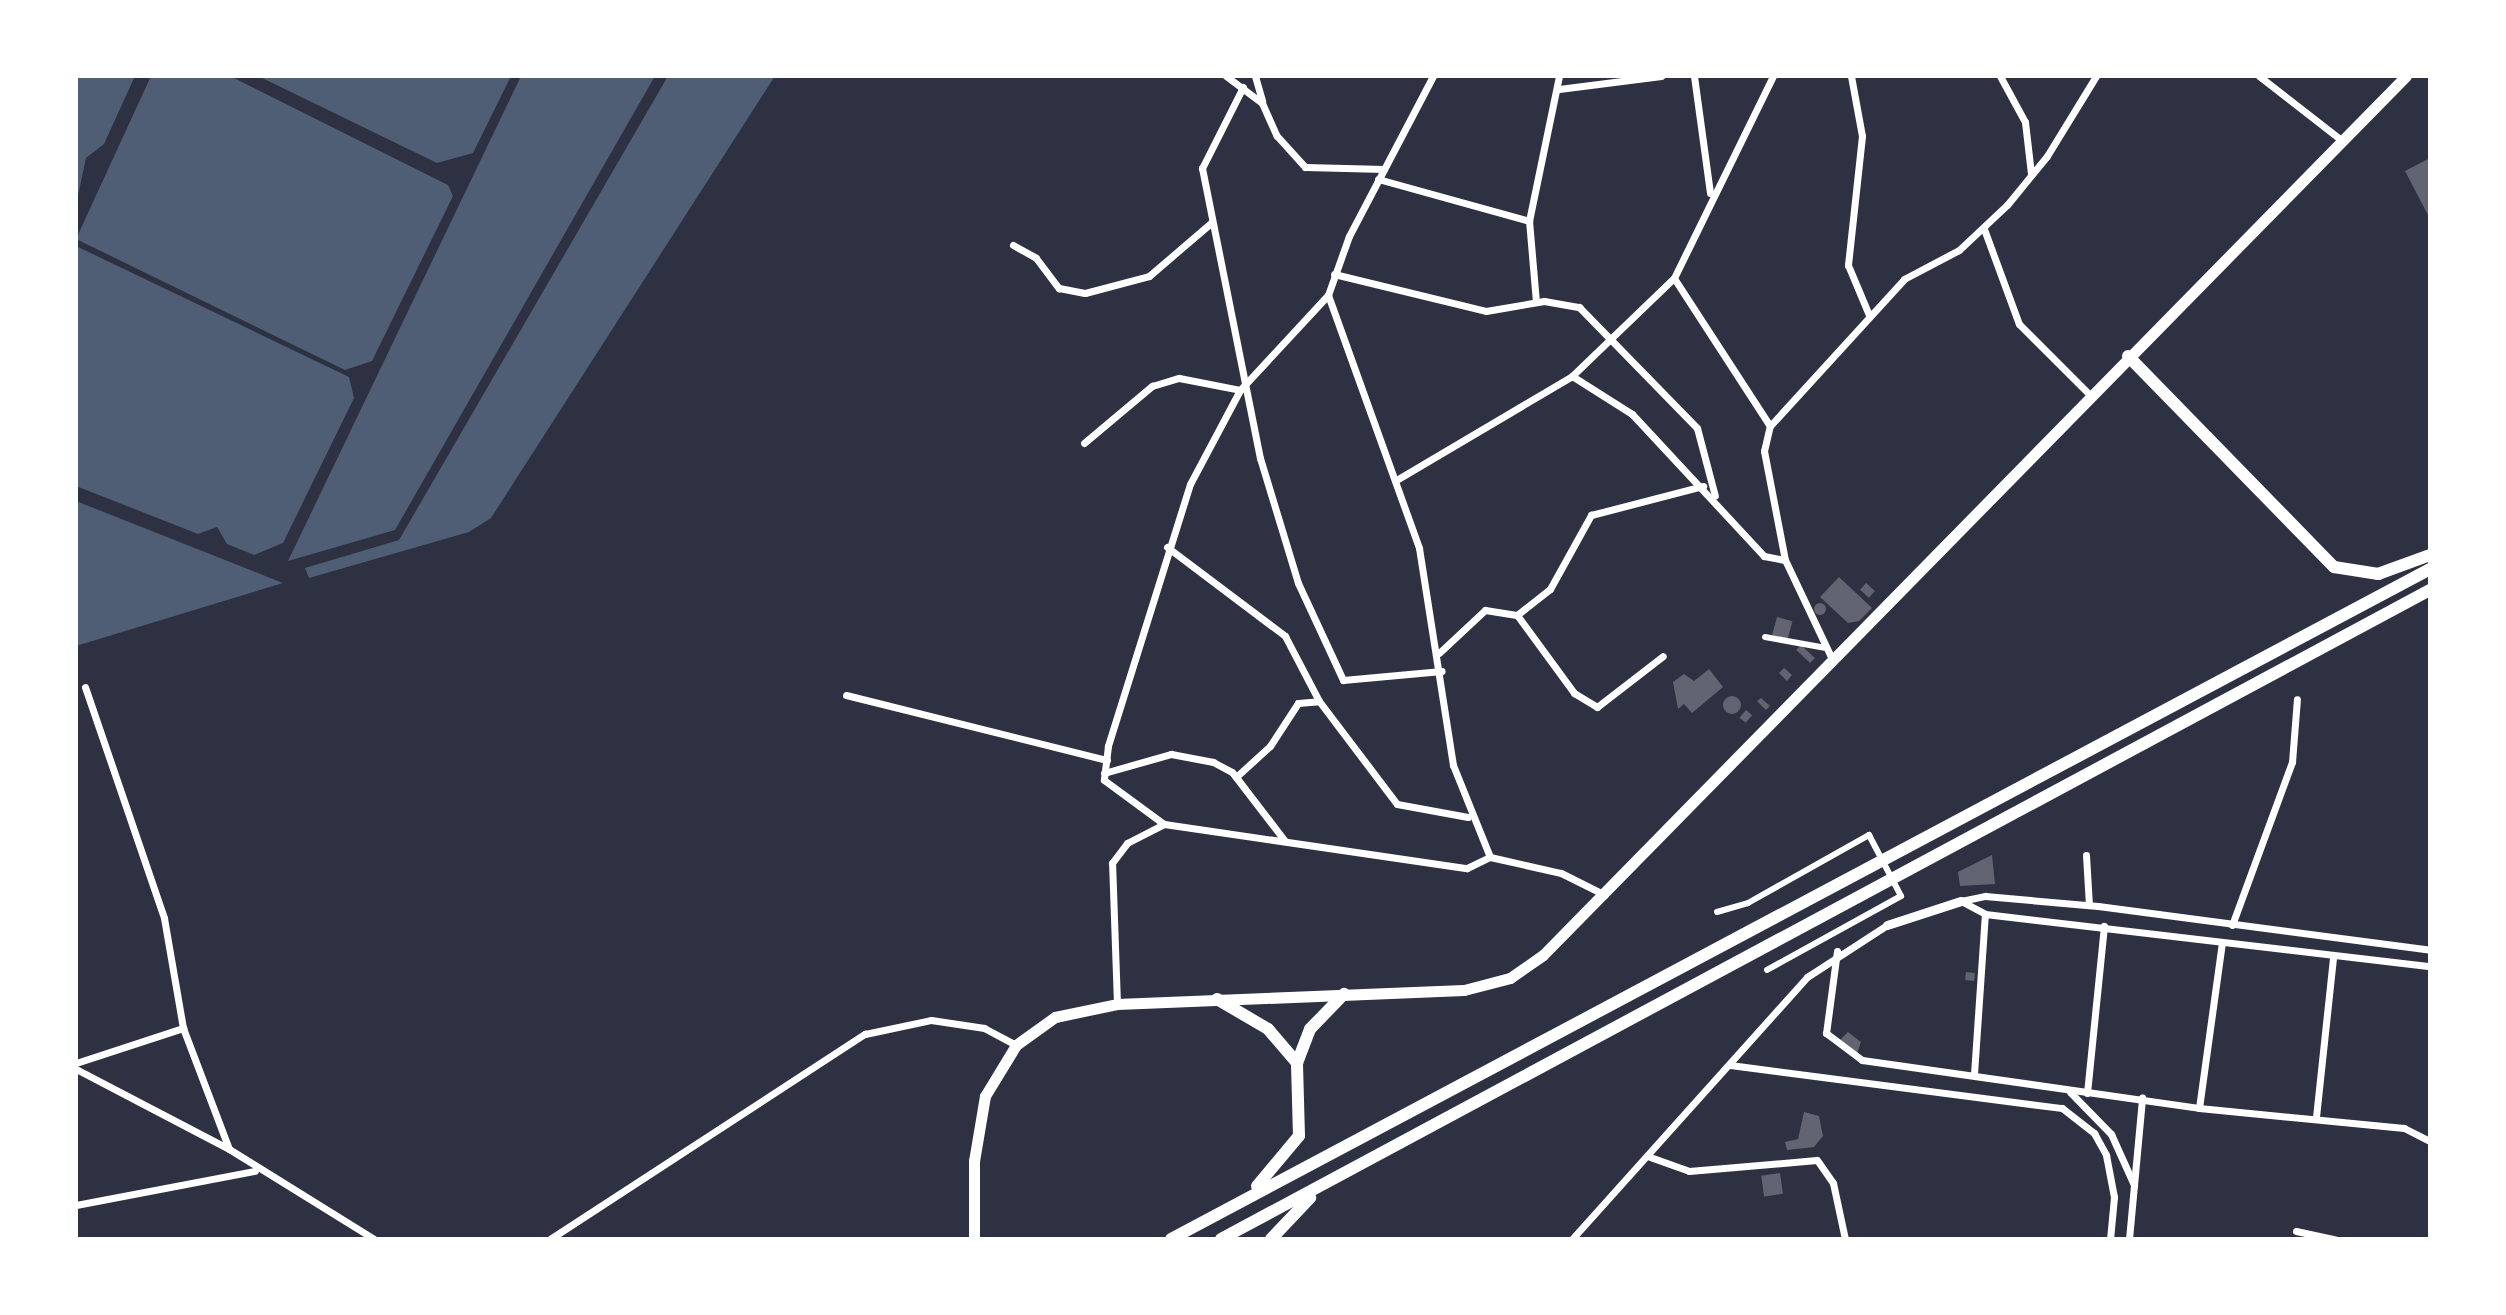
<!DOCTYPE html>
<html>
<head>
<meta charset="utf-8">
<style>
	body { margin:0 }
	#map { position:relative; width:2506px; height:1315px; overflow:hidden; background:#2d3142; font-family:"Zilla Slab",serif }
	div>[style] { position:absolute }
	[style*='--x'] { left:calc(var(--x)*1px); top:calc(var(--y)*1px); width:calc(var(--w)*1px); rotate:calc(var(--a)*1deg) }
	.water>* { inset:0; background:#4f5d75 }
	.building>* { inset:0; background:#626471; transform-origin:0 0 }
	.round { border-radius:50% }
	.pedestrian>* { height:6px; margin:-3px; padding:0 3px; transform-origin:3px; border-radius:3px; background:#fff }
	.minor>* { height:7px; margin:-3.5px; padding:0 3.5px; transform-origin:3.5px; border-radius:3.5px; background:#fff }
	.tertiary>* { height:9px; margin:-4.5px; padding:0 4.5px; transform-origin:4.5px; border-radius:4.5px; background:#fff }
	.secondary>* { height:11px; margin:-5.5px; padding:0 5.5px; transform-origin:5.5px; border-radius:5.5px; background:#fff }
	.trunk>* { height:12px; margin:-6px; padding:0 6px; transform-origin:6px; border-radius:6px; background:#fff }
	span { translate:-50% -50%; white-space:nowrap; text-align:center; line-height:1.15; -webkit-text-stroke:7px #fff; paint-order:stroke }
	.frame { position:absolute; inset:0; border:78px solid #fff; pointer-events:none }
</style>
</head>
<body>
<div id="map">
	<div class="water">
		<div style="clip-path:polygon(76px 76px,135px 76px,104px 144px,86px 158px,76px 205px)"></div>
		<div style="clip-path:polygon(151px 76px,230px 76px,448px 185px,453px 196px,372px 361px,345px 370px,76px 239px)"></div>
		<div style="clip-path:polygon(258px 76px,511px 76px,473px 153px,437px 163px)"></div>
		<div style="clip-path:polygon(521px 76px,655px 76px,395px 530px,288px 561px)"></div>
		<div style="clip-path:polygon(668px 76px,775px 76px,491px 518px,469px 532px,309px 578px,305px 568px,399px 540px)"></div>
		<div style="clip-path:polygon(76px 246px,349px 377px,354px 398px,283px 543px,254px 555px,227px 544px,217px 527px,198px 534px,76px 486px)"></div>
		<div style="clip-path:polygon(76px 501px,283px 583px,76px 646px)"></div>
	</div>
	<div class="building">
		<div style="clip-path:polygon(2430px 158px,2430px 219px,2405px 171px)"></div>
		<div style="clip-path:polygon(1839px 577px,1872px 608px,1859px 621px,1848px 623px,1820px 597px)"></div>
		<div style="left:1866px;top:583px;width:12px;height:9px;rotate:42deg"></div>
		<div class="round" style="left:1814px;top:603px;width:12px;height:12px"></div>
		<div style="left:1777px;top:617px;width:16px;height:19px;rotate:15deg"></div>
		<div style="left:1801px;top:645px;width:19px;height:7px;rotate:43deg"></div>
		<div style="clip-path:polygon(1784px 668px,1792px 675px,1787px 681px,1779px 673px)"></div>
		<div style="clip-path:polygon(1709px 669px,1723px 687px,1692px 713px,1684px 704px,1678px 709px,1673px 682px,1684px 674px,1694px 681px)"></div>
		<div class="round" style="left:1723px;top:696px;width:18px;height:18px"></div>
		<div style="clip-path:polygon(1761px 698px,1770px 706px,1766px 710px,1757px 701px)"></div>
		<div style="left:1746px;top:710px;width:8px;height:10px;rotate:40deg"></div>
		<div style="clip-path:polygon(1992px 855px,1995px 884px,1960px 886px,1958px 872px)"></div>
		<div style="left:1966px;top:972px;width:9px;height:8px;rotate:6deg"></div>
		<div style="clip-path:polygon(1848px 1032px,1861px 1042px,1857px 1054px,1840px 1040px)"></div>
		<div style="clip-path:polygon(1804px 1112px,1819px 1116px,1823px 1136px,1814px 1147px,1787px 1150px,1785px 1142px,1798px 1139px)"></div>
		<div style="left:1780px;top:1173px;width:21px;height:19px;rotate:82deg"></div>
	</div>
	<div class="pedestrian">
		<div style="--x:1765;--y:637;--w:62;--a:10.2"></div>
		<div style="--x:1717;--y:912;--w:32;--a:-16"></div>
		<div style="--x:1748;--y:903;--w:139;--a:-29.3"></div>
		<div style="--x:1869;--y:835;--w:69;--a:62.3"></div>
		<div style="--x:1901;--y:896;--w:153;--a:151.1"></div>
	</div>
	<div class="minor">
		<div style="--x:1226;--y:76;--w:45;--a:36.9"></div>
		<div style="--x:1262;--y:103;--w:36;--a:66"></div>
		<div style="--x:1277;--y:136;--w:42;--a:47.9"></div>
		<div style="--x:1305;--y:167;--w:79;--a:1.5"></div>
		<div style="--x:1255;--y:76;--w:26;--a:74"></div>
		<div style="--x:1433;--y:76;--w:181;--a:117.7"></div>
		<div style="--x:1349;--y:236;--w:63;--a:109.6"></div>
		<div style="--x:1328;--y:295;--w:269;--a:70.2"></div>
		<div style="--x:1419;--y:548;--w:220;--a:81.1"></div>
		<div style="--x:1453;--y:765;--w:99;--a:68.1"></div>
		<div style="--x:1694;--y:76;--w:118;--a:82.2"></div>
		<div style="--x:1851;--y:76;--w:61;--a:79.6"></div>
		<div style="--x:1862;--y:136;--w:130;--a:96.2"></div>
		<div style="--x:1848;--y:265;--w:54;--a:67.2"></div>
		<div style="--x:2000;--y:76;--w:52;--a:61.5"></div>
		<div style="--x:2025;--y:122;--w:52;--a:83.4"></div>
		<div style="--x:2259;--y:76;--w:103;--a:37.9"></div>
		<div style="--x:1243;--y:87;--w:91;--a:116.8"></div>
		<div style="--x:1202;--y:168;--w:296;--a:78.7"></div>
		<div style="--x:1260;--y:458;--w:131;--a:73.1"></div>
		<div style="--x:1298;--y:583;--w:107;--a:65.1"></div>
		<div style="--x:1343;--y:680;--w:99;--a:-5.2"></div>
		<div style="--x:1559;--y:89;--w:103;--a:-7.3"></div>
		<div style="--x:1378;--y:179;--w:157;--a:15.5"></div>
		<div style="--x:1984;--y:229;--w:101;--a:69.8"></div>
		<div style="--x:2019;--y:324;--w:102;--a:45"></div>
		<div style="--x:1013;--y:245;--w:26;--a:29"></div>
		<div style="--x:1036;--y:258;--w:38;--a:53"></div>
		<div style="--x:1059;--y:288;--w:26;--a:11"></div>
		<div style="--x:1085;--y:293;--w:66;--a:-14.9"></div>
		<div style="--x:1149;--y:276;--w:83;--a:-40.6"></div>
		<div style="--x:1334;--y:274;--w:156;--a:13.7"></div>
		<div style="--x:1486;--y:311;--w:59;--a:-9.8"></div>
		<div style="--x:1544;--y:301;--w:36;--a:10"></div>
		<div style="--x:1579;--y:307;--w:169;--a:45.7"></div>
		<div style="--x:1697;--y:428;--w:70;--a:75.2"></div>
		<div style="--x:1328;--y:295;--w:129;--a:132.8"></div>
		<div style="--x:1240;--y:390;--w:106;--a:118"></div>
		<div style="--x:1190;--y:484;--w:275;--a:107.4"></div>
		<div style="--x:1108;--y:746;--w:34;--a:97"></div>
		<div style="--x:1104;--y:780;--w:74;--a:36.3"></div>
		<div style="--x:1164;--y:824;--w:306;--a:8.3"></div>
		<div style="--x:1467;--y:868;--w:25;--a:-26"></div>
		<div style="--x:1490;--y:857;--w:73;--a:12.7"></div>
		<div style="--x:1561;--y:873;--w:49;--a:26.6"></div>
		<div style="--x:1536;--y:302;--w:81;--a:-94.9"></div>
		<div style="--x:1529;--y:221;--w:148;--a:-78.3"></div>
		<div style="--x:1572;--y:376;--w:71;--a:32.3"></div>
		<div style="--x:1632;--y:414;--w:194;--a:47.1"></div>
		<div style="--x:1764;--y:556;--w:21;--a:11"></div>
		<div style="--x:1770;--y:426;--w:176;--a:-123"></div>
		<div style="--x:1674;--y:278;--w:225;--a:-63.9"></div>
		<div style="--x:1084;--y:443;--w:89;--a:-40"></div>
		<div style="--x:1152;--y:386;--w:28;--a:-17"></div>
		<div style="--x:1179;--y:378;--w:62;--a:11.1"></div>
		<div style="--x:1398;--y:479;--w:202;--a:-30.6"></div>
		<div style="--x:1572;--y:376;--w:141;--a:-43.9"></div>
		<div style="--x:1167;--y:547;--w:148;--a:37"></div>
		<div style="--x:1285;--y:636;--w:73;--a:62.4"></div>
		<div style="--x:1319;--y:701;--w:129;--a:52.9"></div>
		<div style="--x:1397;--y:804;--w:72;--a:10.4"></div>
		<div style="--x:1517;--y:615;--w:42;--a:-38.2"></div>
		<div style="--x:1550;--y:589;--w:85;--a:-61"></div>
		<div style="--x:1591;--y:515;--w:116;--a:-14.5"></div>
		<div style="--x:1439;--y:653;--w:63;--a:-43.1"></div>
		<div style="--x:1485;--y:610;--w:32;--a:9"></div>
		<div style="--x:1517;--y:615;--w:97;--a:53.8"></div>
		<div style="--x:1574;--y:693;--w:27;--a:31"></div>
		<div style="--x:1597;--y:707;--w:83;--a:-37.7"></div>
		<div style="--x:1833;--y:661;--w:112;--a:-115.4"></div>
		<div style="--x:1785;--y:560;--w:111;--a:-100.9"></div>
		<div style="--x:1764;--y:451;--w:26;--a:-77"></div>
		<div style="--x:1770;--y:426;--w:199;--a:-47.6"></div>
		<div style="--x:1904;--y:279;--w:62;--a:-27.8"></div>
		<div style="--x:1959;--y:250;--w:66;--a:-43.2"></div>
		<div style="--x:2007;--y:205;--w:63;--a:-50.8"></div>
		<div style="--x:2047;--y:156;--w:94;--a:-58.5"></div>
		<div style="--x:85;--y:687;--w:244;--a:71.1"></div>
		<div style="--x:164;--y:918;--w:112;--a:80.2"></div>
		<div style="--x:183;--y:1028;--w:129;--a:69.2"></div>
		<div style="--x:229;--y:1149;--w:171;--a:31.8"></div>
		<div style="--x:846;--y:695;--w:269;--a:14"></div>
		<div style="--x:1104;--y:773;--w:70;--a:-15.8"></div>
		<div style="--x:1171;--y:754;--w:43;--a:10.8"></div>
		<div style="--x:1213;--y:762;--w:21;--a:28"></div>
		<div style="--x:1232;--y:772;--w:87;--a:52.5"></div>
		<div style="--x:1236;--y:777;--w:46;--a:-42.4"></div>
		<div style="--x:1270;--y:746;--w:51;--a:-56.9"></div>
		<div style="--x:1298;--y:703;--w:21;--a:-5"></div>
		<div style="--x:2086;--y:855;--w:50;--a:86.6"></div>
		<div style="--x:1961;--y:901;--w:27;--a:28"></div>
		<div style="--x:1985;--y:914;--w:448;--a:6.7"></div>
		<div style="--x:1961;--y:901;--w:25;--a:-12"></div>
		<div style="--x:1985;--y:896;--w:113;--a:5.1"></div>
		<div style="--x:2098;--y:906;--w:335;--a:7.5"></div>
		<div style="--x:2232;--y:925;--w:174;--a:-69.8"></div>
		<div style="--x:2292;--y:762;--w:63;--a:-85.5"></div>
		<div style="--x:1837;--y:951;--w:83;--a:97.6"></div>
		<div style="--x:1826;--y:1033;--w:45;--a:36.9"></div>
		<div style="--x:1862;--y:1060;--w:340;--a:8.1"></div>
		<div style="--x:2199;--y:1108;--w:206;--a:5.6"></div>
		<div style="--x:2404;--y:1128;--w:29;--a:27"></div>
		<div style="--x:1117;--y:1004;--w:141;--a:-92"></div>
		<div style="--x:1112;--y:863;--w:25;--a:-53"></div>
		<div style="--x:1127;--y:843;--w:42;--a:-27.2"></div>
		<div style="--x:76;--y:1063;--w:113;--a:-18.1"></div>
		<div style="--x:1730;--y:1065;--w:335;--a:7.4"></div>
		<div style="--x:2062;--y:1108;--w:41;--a:38"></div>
		<div style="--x:2094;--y:1133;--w:25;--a:61"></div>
		<div style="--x:2106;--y:1155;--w:43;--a:79.2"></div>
		<div style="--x:2114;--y:1197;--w:42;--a:95.4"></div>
		<div style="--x:76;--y:1069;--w:173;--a:27.6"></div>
		<div style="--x:1974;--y:1074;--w:160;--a:-86.1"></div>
		<div style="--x:2070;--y:1092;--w:59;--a:45.7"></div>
		<div style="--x:2111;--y:1134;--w:56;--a:65.7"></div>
		<div style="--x:2087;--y:1093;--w:168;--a:-84.2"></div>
		<div style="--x:2199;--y:1108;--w:167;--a:-82.1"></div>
		<div style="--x:2316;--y:1117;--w:161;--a:-83.9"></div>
		<div style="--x:1650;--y:1157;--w:41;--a:19.7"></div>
		<div style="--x:1689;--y:1171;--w:128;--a:-4.9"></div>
		<div style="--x:1817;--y:1160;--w:28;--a:55"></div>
		<div style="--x:1833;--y:1183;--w:57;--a:77.9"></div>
		<div style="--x:76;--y:1205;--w:182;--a:-10.8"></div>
		<div style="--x:2296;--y:1231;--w:40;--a:12"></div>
		<div style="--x:550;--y:1239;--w:376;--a:-33.1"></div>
		<div style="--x:865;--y:1034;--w:67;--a:-12"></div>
		<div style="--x:931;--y:1020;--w:54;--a:8.6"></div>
		<div style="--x:984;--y:1028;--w:36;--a:28"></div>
		<div style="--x:1572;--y:1239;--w:352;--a:-48.1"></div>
		<div style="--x:1807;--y:977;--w:95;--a:-33"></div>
		<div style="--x:2129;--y:1239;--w:142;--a:-84.7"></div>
	</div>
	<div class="tertiary">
		<div style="--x:1887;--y:925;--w:78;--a:-18"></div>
	</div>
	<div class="secondary">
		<div style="--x:974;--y:1239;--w:78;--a:-90"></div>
		<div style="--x:974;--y:1161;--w:66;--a:-80.4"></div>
		<div style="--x:985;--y:1096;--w:60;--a:-58.7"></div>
		<div style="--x:1016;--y:1045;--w:48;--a:-35.7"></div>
		<div style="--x:1055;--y:1017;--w:63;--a:-11.8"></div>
		<div style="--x:1117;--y:1004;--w:347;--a:-2.3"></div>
		<div style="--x:1464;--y:990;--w:48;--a:-14.6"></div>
		<div style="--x:1510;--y:978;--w:40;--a:-34.9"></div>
		<div style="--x:1543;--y:955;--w:1232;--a:-45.53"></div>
	</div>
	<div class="trunk">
		<div style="--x:2128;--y:356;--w:295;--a:45.7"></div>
		<div style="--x:2334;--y:567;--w:45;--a:9"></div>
		<div style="--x:2378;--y:574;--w:55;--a:-20.1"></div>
		<div style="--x:1217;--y:999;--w:59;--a:30.5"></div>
		<div style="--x:1268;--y:1029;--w:45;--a:49.5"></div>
		<div style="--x:1257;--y:1186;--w:65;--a:-50"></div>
		<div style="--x:1299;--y:1136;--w:73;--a:-91.6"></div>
		<div style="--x:1297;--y:1063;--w:36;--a:-69"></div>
		<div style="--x:1310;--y:1029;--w:49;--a:-45.8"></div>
		<div style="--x:1171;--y:1239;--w:1426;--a:-28.02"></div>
		<div style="--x:1221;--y:1239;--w:1372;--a:-28.23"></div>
		<div style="--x:1271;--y:1239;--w:57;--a:-46.4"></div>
	</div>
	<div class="frame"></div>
</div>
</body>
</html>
